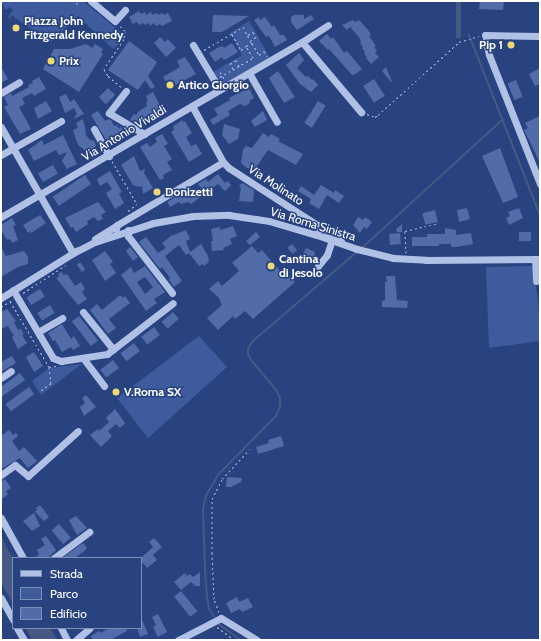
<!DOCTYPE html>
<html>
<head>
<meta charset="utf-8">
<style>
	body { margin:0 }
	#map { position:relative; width:541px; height:641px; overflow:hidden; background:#294380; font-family:Cabin,sans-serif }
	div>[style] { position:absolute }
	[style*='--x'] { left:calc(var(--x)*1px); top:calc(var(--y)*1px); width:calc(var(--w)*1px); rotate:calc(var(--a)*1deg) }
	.green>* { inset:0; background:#3e5b9d }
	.water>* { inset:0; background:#465985; transform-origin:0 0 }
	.stream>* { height:1.5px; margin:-0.75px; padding:0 0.75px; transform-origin:0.75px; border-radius:0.75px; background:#465985 }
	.building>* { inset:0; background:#516ca8; transform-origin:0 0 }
	.path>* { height:1px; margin-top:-0.5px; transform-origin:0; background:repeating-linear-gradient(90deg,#b0c1e5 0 2px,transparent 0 5px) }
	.minor>* { height:7px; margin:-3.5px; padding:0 3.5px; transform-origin:3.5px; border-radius:3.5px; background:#b0c1e5 }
	.dots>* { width:11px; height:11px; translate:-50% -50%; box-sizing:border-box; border:2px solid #294380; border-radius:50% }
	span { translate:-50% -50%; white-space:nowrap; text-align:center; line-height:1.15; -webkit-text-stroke:3px #294380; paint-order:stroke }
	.poi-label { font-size:12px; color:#fff; font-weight:700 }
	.left { translate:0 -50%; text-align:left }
	.right { translate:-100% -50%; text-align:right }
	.street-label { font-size:12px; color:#fff }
	.frame { position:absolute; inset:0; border:2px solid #fff; pointer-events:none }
	.legend { position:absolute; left:12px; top:557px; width:130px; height:72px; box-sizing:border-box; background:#294380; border:1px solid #7f8eb3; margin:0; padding:5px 7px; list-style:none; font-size:12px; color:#fff }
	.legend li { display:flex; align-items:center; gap:8px; height:20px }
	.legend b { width:20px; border:1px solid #7f8eb3 }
</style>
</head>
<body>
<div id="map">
	<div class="green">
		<div style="clip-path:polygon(1px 1px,83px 1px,123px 34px,122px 41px,113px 49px,78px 16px,51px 42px,46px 40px,44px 42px,43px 38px,13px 16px,11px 16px,10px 19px,8px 17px,13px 10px,9px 7px,6px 10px)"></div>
		<div style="clip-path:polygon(249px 21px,270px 58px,222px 86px,213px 72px,242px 55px,230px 33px)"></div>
		<div style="clip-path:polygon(534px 266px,540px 322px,540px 341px,489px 348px,486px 267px)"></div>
		<div style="clip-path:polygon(199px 336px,227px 367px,148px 438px,117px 398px)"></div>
		<div style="clip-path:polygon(82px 364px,41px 395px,32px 381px,49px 368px)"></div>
	</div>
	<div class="water">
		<div style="left:456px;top:1px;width:5px;height:37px"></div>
		<div style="clip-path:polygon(1px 536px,13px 559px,13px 604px,1px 582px)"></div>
		<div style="clip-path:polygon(26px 628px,50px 628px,57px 640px,32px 640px)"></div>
	</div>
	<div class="stream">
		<div style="--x:469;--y:34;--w:193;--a:68.5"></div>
		<div style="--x:362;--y:248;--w:190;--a:-42.4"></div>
		<div style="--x:214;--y:617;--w:9;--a:-122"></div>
		<div style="--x:209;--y:609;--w:11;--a:-100"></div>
		<div style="--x:207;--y:598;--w:29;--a:-94"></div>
		<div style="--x:205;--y:569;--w:60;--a:-91.9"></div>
		<div style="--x:203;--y:509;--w:13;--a:-77"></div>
		<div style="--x:206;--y:496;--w:24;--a:-60"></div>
		<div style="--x:218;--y:475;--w:83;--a:-45.5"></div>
		<div style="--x:276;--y:416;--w:10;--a:-66"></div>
		<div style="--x:280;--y:407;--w:9;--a:-90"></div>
		<div style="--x:280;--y:398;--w:10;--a:-119"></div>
		<div style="--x:275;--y:389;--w:34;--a:-130"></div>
		<div style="--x:253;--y:363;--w:9;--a:-122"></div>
		<div style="--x:248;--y:355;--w:6;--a:-90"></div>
		<div style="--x:248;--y:349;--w:8;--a:-60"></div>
		<div style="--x:252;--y:342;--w:138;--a:-40.6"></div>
		<div style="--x:219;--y:624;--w:27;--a:36"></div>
	</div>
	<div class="building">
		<div style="clip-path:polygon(480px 1px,504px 1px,503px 10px,479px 9px)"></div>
		<div style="clip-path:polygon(139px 11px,141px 14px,145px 12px,146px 15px,151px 12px,152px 15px,157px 13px,158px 15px,162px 13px,164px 15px,168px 13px,172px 21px,162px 26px,160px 24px,156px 26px,154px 23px,150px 26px,149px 23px,145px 25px,143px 23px,139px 25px,137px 22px,133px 24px,129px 17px)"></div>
		<div style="clip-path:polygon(213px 15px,249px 16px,222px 32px,212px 32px)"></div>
		<div style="clip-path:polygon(294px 15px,304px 15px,304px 19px,311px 15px,314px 19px,297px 30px,291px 22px,291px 17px)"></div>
		<div style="clip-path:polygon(259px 17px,260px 20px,265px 17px,272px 27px,274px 25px,280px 35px,284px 35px,287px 40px,275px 47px,269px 36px,266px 37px,254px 20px)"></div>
		<div style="clip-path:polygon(353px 20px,355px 22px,359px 20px,362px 23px,368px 30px,371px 35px,369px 36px,376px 46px,374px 47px,377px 51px,375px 53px,379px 57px,371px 64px,366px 58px,367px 57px,364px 54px,365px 52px,362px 48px,363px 47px,360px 43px,361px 42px,359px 37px,350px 27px,347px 30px,342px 25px)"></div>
		<div style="clip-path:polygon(327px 34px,331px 39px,333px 37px,344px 53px,347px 51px,362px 69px,357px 73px,352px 75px,329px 49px,328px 50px,319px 41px)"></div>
		<div style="clip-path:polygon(160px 37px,165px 42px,168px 39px,176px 48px,166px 57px,154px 43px)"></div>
		<div style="clip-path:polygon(129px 41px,157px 62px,148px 76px,155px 87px,151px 89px,145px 80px,138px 90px,108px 70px)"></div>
		<div style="clip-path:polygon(232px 43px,238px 52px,228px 58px,224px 60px,222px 57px,215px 62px,209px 53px,219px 47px,223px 46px,224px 48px)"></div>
		<div style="clip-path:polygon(86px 44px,92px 48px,95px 44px,103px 49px,101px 53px,103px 54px,79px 92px,43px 69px,54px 49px,70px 49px)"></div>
		<div style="clip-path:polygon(299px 53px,304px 60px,297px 68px,306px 77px,308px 76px,312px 80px,313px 79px,318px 85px,311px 92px,300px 84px,286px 65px)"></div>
		<div style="clip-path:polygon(185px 57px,196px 74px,170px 88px,163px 77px,180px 67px,177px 61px)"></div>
		<div style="clip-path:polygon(1px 67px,8px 79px,1px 83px)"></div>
		<div style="clip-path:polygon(386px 67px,392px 82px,391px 82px,382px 71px)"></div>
		<div style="clip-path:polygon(540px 68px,540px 84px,535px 86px,529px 74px)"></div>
		<div style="clip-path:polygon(278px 71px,295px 97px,284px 103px,269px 78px)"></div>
		<div style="clip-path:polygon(39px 77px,46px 89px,34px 96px,32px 93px,22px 98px,25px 104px,19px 107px,31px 129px,20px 134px,4px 107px,8px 105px,4px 97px,11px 93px,12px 96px,29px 87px,28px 85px,33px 83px,32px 81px)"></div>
		<div style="left:374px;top:79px;width:20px;height:13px;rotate:57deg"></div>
		<div style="left:516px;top:80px;width:18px;height:9px;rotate:68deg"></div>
		<div style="left:108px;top:88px;width:10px;height:13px;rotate:45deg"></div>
		<div style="clip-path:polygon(249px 88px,254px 98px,249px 101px,250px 103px,245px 106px,240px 104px,228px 111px,230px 115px,213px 125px,210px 120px,218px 115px,214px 109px,230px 100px,229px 98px)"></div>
		<div style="clip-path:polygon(153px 92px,162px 109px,146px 116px,143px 121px,141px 120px,138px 124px,130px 120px,134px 114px,136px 115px,139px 111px,147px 106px,146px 102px,148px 101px,146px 96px)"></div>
		<div style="clip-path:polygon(66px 94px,70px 102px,74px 99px,84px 114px,73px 119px,77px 114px,74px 108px,65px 113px,59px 97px)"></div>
		<div style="clip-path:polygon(46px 101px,52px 111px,38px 119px,34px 108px)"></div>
		<div style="left:318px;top:101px;width:9px;height:26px;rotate:32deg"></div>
		<div style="clip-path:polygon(98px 111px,105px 121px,109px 119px,111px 120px,114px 126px,117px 125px,118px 128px,121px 127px,125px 134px,108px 143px,91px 115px)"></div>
		<div style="clip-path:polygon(263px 111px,267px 120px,255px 127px,251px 121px)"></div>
		<div style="clip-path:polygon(540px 116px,540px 163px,524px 130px,528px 128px,525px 123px)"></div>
		<div style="clip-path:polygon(83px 119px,86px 133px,85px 134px,91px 141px,94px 140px,96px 146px,88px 156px,85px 153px,86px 151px,79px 146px,76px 140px,73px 130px,78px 128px,76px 123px)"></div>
		<div style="clip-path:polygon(182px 120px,183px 122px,185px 121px,192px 133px,186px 137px,191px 146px,196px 144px,202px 154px,189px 162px,171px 132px,174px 130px,173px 127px,175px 125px)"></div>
		<div style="clip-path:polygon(224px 124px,240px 129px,238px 139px,229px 144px,222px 135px)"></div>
		<div style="clip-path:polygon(263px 133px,269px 137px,271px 134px,275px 136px,280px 139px,278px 141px,303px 154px,296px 165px,268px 150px,255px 169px,247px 168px,241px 163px,243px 150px,246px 146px,252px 148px)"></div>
		<div style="clip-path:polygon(162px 134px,168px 144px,164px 146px,172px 159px,167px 162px,172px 170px,163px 175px,164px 178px,160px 180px,140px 147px,147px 143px,150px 147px,157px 142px,155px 138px)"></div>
		<div style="clip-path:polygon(63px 135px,77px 164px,67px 169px,62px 161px,67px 152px,59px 155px,56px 150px,34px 161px,28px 150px,42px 140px,44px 145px)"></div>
		<div style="clip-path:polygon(500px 148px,518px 197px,503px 203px,482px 156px)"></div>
		<div style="clip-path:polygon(134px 156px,140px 171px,145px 169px,144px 173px,153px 188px,143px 194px,142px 186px,139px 187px,133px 185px,121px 165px)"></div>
		<div style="left:53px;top:165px;width:10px;height:17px;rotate:61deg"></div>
		<div style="clip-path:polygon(110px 171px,122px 192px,119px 194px,124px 203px,115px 209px,106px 193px,112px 189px,107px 182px,100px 186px,97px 179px)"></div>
		<div style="clip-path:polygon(218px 174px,225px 183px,228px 181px,231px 185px,225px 191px,218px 184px,191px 204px,188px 202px,181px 204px,179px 202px,170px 207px,167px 202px,187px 190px,189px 194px,192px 194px,201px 188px,198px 184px,206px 179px,208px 182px)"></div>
		<div style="left:85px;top:175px;width:11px;height:39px;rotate:56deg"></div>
		<div style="clip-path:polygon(242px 183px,254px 190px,253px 202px,239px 201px,241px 188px,239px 186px)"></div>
		<div style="clip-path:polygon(321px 185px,334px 193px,335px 190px,344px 196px,339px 203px,327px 195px,319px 209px,309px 203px,311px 199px,298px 191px,301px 186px,314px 195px)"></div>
		<div style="clip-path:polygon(98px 202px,106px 212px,101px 215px,103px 219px,98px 221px,94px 217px,87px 221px,88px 224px,76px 232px,73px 227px,71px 228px,65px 218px)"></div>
		<div style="clip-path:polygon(467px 208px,470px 219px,459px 222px,457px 210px)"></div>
		<div style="clip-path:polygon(519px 208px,523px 218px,509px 225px,506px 218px,510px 216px,508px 212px)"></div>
		<div style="left:435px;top:210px;width:12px;height:13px;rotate:76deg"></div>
		<div style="clip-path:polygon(40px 215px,46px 223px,31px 233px,30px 231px,28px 233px,23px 225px)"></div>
		<div style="clip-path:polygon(358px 217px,363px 220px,365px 217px,372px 222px,367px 229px,364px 227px,360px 233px,353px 225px)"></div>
		<div style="clip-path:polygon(12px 218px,16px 225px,13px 226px,18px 240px,12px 243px,10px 239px,7px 240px,1px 230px,1px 225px)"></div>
		<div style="clip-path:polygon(402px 224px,402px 232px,397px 232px,396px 229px)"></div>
		<div style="clip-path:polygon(233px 226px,237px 236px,230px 239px,232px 244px,223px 248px,224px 250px,212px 251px,211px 241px,213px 241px,211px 229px,220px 227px,220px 230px)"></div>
		<div style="clip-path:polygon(445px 228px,456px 230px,456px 235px,471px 233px,473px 244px,456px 247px,451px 247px,451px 244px,439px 244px,439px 246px,412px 246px,412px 237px,427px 237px,427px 234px,445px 234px)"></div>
		<div style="clip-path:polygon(186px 230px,190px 239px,186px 241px,190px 252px,201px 244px,208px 256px,209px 262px,204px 266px,203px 264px,199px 266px,189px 253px,186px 255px,179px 245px,165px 256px,182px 281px,174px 287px,169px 280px,170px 278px,162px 267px,160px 269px,139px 242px,146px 237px,158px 253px,166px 248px,162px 243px,171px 236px)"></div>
		<div style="clip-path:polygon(256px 232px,260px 237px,250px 245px,246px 241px)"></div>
		<div style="left:519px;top:232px;width:12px;height:9px"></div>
		<div style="left:400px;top:233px;width:11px;height:11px;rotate:85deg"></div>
		<div style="left:292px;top:244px;width:8px;height:6px;rotate:50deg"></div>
		<div style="clip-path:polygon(252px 246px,258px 253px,262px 250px,283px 274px,286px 272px,295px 282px,253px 319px,245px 311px,235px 319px,233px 316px,218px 330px,207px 318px,222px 305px,219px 298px,209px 289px,218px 281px,222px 286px,239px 271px,232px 263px)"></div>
		<div style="clip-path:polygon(1px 247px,6px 256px,24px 251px,28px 257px,28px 264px,18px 267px,1px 277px)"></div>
		<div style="clip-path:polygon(130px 247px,138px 257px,133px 261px,126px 251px)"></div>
		<div style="clip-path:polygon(306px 248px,315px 252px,313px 262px,304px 258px,302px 256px)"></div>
		<div style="clip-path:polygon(105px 251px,113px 262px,110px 264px,116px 273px,105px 281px,92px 260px)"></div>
		<div style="clip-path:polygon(80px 262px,85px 269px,82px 272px,77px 265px)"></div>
		<div style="clip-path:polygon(evenodd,145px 266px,165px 292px,154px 299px,157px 303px,146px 311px,121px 275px,131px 267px,134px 273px,145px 266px,145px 277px,153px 287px,145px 294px,137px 282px,145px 277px)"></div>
		<div style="clip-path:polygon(61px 272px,64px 275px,67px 274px,75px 286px,81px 282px,85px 289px,82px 292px,87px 299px,78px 305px,56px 278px,59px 277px,58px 274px)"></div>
		<div style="clip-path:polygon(386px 276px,395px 276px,397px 300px,408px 301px,407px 308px,382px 307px,382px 301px,385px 300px,385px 282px,387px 282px)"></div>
		<div style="left:40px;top:289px;width:9px;height:16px;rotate:58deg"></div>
		<div style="clip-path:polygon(120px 295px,123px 298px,125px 296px,130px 303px,109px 319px,116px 328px,108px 334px,90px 310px,97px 304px,102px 310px)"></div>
		<div style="left:50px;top:305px;width:9px;height:15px;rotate:58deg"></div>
		<div style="clip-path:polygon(7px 309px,16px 321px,14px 322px,18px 330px,21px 329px,24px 334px,22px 335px,27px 343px,18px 349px,12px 337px,14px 336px,8px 326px,1px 329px,1px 312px)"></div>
		<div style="left:173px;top:312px;width:9px;height:15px;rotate:49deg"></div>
		<div style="left:79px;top:316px;width:31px;height:9px;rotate:52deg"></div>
		<div style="clip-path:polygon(62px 324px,71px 339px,74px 336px,80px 346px,73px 350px,71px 347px,62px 352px,55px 340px,53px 341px,48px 333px)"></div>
		<div style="left:154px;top:327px;width:10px;height:16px;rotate:53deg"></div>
		<div style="left:134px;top:343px;width:10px;height:17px;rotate:53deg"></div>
		<div style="clip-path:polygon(34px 352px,43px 366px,34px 372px,26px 357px)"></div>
		<div style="clip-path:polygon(12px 356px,16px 363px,1px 372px,1px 362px)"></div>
		<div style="left:113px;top:360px;width:10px;height:16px;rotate:53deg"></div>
		<div style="clip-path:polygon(20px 373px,25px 380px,1px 397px,1px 387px)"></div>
		<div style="left:29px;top:387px;width:9px;height:29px;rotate:54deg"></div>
		<div style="clip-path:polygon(86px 395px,96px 407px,84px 416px,80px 407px,85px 403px,82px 398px)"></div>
		<div style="clip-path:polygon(115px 409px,125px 423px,120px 428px,116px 424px,108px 431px,112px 436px,101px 447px,90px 435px,98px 429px,99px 431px,109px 422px,106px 418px)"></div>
		<div style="clip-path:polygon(9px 430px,13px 435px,16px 433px,18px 436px,12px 441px,19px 451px,24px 447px,37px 461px,28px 468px,20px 458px,1px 469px,1px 436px)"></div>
		<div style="clip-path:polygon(281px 436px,284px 446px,258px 454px,256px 447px,269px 443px,268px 440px)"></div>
		<div style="clip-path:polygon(227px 477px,242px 478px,241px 482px,231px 487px,226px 487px)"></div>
		<div style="clip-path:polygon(5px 479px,11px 488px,6px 491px,8px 494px,1px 500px,1px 482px)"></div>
		<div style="clip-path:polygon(40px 505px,49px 517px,44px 521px,35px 512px,37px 510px,36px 508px)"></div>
		<div style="clip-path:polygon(34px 513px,40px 526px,32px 531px,23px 521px)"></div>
		<div style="clip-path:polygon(76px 516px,87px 528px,77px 535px,69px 520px)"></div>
		<div style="left:59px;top:524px;width:18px;height:10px;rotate:49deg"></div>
		<div style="clip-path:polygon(46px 536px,56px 550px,48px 558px,33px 558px,39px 555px,37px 550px,45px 545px,41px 539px)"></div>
		<div style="clip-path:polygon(154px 538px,162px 547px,153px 555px,157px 560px,147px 568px,141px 561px,141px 558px,153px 547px,149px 542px)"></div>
		<div style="clip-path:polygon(83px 543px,87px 548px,83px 552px,75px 558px,62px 558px)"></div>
		<div style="clip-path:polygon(200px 572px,200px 586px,195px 586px,191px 582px,181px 590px,174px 582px,185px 573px,187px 576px,190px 574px,193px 577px)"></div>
		<div style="left:181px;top:591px;width:26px;height:9px;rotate:51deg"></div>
		<div style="clip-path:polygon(237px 597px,239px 602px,248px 598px,253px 607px,242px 612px,240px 609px,231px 613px,226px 603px)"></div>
		<div style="clip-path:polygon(158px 614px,167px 632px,158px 637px,153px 627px,156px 625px,152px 617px)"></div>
		<div style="clip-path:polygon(141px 617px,148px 634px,140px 637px,137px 628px,141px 628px)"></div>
		<div style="clip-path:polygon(110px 628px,125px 628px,127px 631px,110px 640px,93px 640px,91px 636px,94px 634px,99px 631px,100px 633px)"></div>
	</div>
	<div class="path">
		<div style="--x:76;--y:4;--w:4;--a:-45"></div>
		<div style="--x:120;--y:26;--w:7;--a:45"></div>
		<div style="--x:125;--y:31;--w:8;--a:97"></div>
		<div style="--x:124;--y:39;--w:36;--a:124"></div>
		<div style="--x:104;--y:69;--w:8;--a:60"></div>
		<div style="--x:108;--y:76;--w:17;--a:40"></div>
		<div style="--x:232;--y:34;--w:18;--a:61"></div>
		<div style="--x:241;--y:50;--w:6;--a:-39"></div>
		<div style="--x:248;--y:35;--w:6;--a:-31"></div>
		<div style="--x:253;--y:32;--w:6;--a:59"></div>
		<div style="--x:256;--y:37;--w:6;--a:149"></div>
		<div style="--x:204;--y:50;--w:45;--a:-30.5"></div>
		<div style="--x:243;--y:27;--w:17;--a:62"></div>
		<div style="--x:233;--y:69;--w:6;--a:-121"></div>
		<div style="--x:230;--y:64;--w:7;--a:-34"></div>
		<div style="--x:236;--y:60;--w:7;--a:63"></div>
		<div style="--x:220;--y:72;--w:9;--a:58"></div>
		<div style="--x:220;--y:77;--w:38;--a:-30"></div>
		<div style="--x:253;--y:58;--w:14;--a:-120"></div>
		<div style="--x:246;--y:46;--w:7;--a:-27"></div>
		<div style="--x:252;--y:43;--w:14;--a:60"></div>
		<div style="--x:259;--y:55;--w:6;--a:-39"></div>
		<div style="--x:264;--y:51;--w:6;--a:59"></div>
		<div style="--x:367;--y:114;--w:9;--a:21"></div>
		<div style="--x:375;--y:117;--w:4;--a:-34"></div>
		<div style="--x:378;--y:115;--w:109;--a:-42"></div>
		<div style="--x:459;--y:42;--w:21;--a:-17"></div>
		<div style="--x:112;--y:161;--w:50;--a:59.8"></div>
		<div style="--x:128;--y:211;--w:11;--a:-38"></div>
		<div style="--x:406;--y:253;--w:22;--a:-93"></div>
		<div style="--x:405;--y:231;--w:35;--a:-13"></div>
		<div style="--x:23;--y:293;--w:51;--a:-33.1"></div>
		<div style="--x:10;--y:301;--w:77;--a:59.4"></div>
		<div style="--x:49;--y:367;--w:16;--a:83"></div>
		<div style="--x:51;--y:383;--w:15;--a:143"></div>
		<div style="--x:1;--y:307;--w:13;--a:-32"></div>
		<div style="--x:49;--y:367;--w:7;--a:-8"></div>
		<div style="--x:219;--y:612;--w:14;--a:-111"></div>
		<div style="--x:214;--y:599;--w:46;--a:-92.5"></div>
		<div style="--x:212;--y:553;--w:54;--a:-90"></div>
		<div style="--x:212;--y:499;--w:22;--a:-63"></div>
		<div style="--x:222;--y:479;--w:41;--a:-47"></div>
		<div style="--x:217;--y:627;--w:21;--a:37"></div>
	</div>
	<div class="minor">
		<div style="--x:91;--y:1;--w:31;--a:40"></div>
		<div style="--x:115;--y:21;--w:15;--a:-48"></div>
		<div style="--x:485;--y:35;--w:55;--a:1"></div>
		<div style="--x:486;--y:35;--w:7;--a:90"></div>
		<div style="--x:486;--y:42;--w:13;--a:77"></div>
		<div style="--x:489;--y:55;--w:139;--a:68.4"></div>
		<div style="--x:302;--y:42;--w:92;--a:49.9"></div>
		<div style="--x:193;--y:45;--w:52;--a:59"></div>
		<div style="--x:249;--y:73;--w:56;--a:60.3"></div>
		<div style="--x:126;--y:91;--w:28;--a:128"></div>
		<div style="--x:109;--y:113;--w:41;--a:31"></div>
		<div style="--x:1;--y:93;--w:21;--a:-31"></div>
		<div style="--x:192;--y:106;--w:64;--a:61"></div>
		<div style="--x:223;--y:162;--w:8;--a:45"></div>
		<div style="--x:229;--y:168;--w:105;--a:32.9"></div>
		<div style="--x:317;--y:225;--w:5;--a:79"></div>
		<div style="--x:318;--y:230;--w:5;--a:101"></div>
		<div style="--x:1;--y:127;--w:145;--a:60.3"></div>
		<div style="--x:73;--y:253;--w:4;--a:-34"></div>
		<div style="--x:94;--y:129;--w:31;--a:61"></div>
		<div style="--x:1;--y:155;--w:69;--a:-29.5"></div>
		<div style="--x:1;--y:217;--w:348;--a:-30.2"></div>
		<div style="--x:302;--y:42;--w:31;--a:-33"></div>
		<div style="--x:317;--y:225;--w:28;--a:32"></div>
		<div style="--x:116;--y:229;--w:4;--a:-76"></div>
		<div style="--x:117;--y:225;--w:123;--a:-30.7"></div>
		<div style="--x:128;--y:230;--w:6;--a:90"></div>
		<div style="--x:128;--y:236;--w:72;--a:52.3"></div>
		<div style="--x:95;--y:239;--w:26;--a:-32"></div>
		<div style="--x:535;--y:259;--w:22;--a:87"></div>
		<div style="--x:318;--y:266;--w:14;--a:-51"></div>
		<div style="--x:327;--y:255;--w:16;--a:-72"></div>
		<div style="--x:13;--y:290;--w:79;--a:59.5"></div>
		<div style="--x:53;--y:358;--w:9;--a:21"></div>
		<div style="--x:61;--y:361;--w:47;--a:-8.7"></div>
		<div style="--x:107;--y:354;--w:83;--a:-37.7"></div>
		<div style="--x:1;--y:298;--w:85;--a:-32"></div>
		<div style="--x:73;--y:253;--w:25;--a:-27"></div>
		<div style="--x:95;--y:242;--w:61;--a:-18.1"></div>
		<div style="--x:153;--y:223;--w:41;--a:-9.9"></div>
		<div style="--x:193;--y:216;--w:36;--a:-2"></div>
		<div style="--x:229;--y:215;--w:40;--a:8.5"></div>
		<div style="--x:269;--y:221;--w:50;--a:16.3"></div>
		<div style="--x:317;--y:235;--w:42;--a:19.3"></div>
		<div style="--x:357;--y:249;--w:37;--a:14"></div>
		<div style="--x:393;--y:258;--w:33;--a:3"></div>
		<div style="--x:426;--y:260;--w:114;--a:-0.5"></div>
		<div style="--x:83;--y:312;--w:48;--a:51"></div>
		<div style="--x:38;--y:332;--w:28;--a:-30"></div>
		<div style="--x:83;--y:358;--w:35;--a:53"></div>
		<div style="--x:1;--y:378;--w:12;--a:-35"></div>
		<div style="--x:1;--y:475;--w:17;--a:-36"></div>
		<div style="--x:15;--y:465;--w:17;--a:40"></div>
		<div style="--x:28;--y:476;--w:67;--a:-42"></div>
		<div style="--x:1;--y:518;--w:46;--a:61.2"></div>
		<div style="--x:54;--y:558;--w:44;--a:-36.6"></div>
		<div style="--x:1;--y:598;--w:25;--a:61"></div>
		<div style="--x:17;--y:628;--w:14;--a:60"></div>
		<div style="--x:61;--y:628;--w:13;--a:63"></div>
		<div style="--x:76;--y:640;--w:18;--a:-41"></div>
		<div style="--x:178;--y:640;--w:48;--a:-27.1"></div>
		<div style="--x:221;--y:618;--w:42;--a:31.4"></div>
	</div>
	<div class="dots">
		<div style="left:16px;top:28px;background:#ecda77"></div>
		<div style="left:511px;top:45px;background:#ecda77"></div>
		<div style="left:51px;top:61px;background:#ecda77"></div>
		<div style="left:170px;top:85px;background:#ecda77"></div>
		<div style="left:157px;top:192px;background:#ecda77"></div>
		<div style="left:271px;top:266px;background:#ecda77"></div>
		<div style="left:116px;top:392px;background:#ecda77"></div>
	</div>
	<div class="poi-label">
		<span class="left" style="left:24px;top:28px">Piazza John<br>Fitzgerald Kennedy</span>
		<span class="right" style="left:503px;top:45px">Pip 1</span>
		<span class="left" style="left:59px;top:61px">Prix</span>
		<span class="left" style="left:178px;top:85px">Artico Giorgio</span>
		<span class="left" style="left:165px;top:192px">Donizetti</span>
		<span class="left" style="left:279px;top:266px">Cantina<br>di Jesolo</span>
		<span class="left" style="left:124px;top:392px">V.Roma SX</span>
	</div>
	<div class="street-label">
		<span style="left:124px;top:133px;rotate:-31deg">Via Antonio Vivaldi</span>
		<span style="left:276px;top:185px;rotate:33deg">Via Molinato</span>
		<span style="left:313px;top:224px;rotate:17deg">Via Roma Sinistra</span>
	</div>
	<div class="frame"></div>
	<ul class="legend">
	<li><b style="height:5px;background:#b0c1e5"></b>Strada</li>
	<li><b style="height:11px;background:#3e5b9d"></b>Parco</li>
	<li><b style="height:11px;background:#516ca8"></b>Edificio</li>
	</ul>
</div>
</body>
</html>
